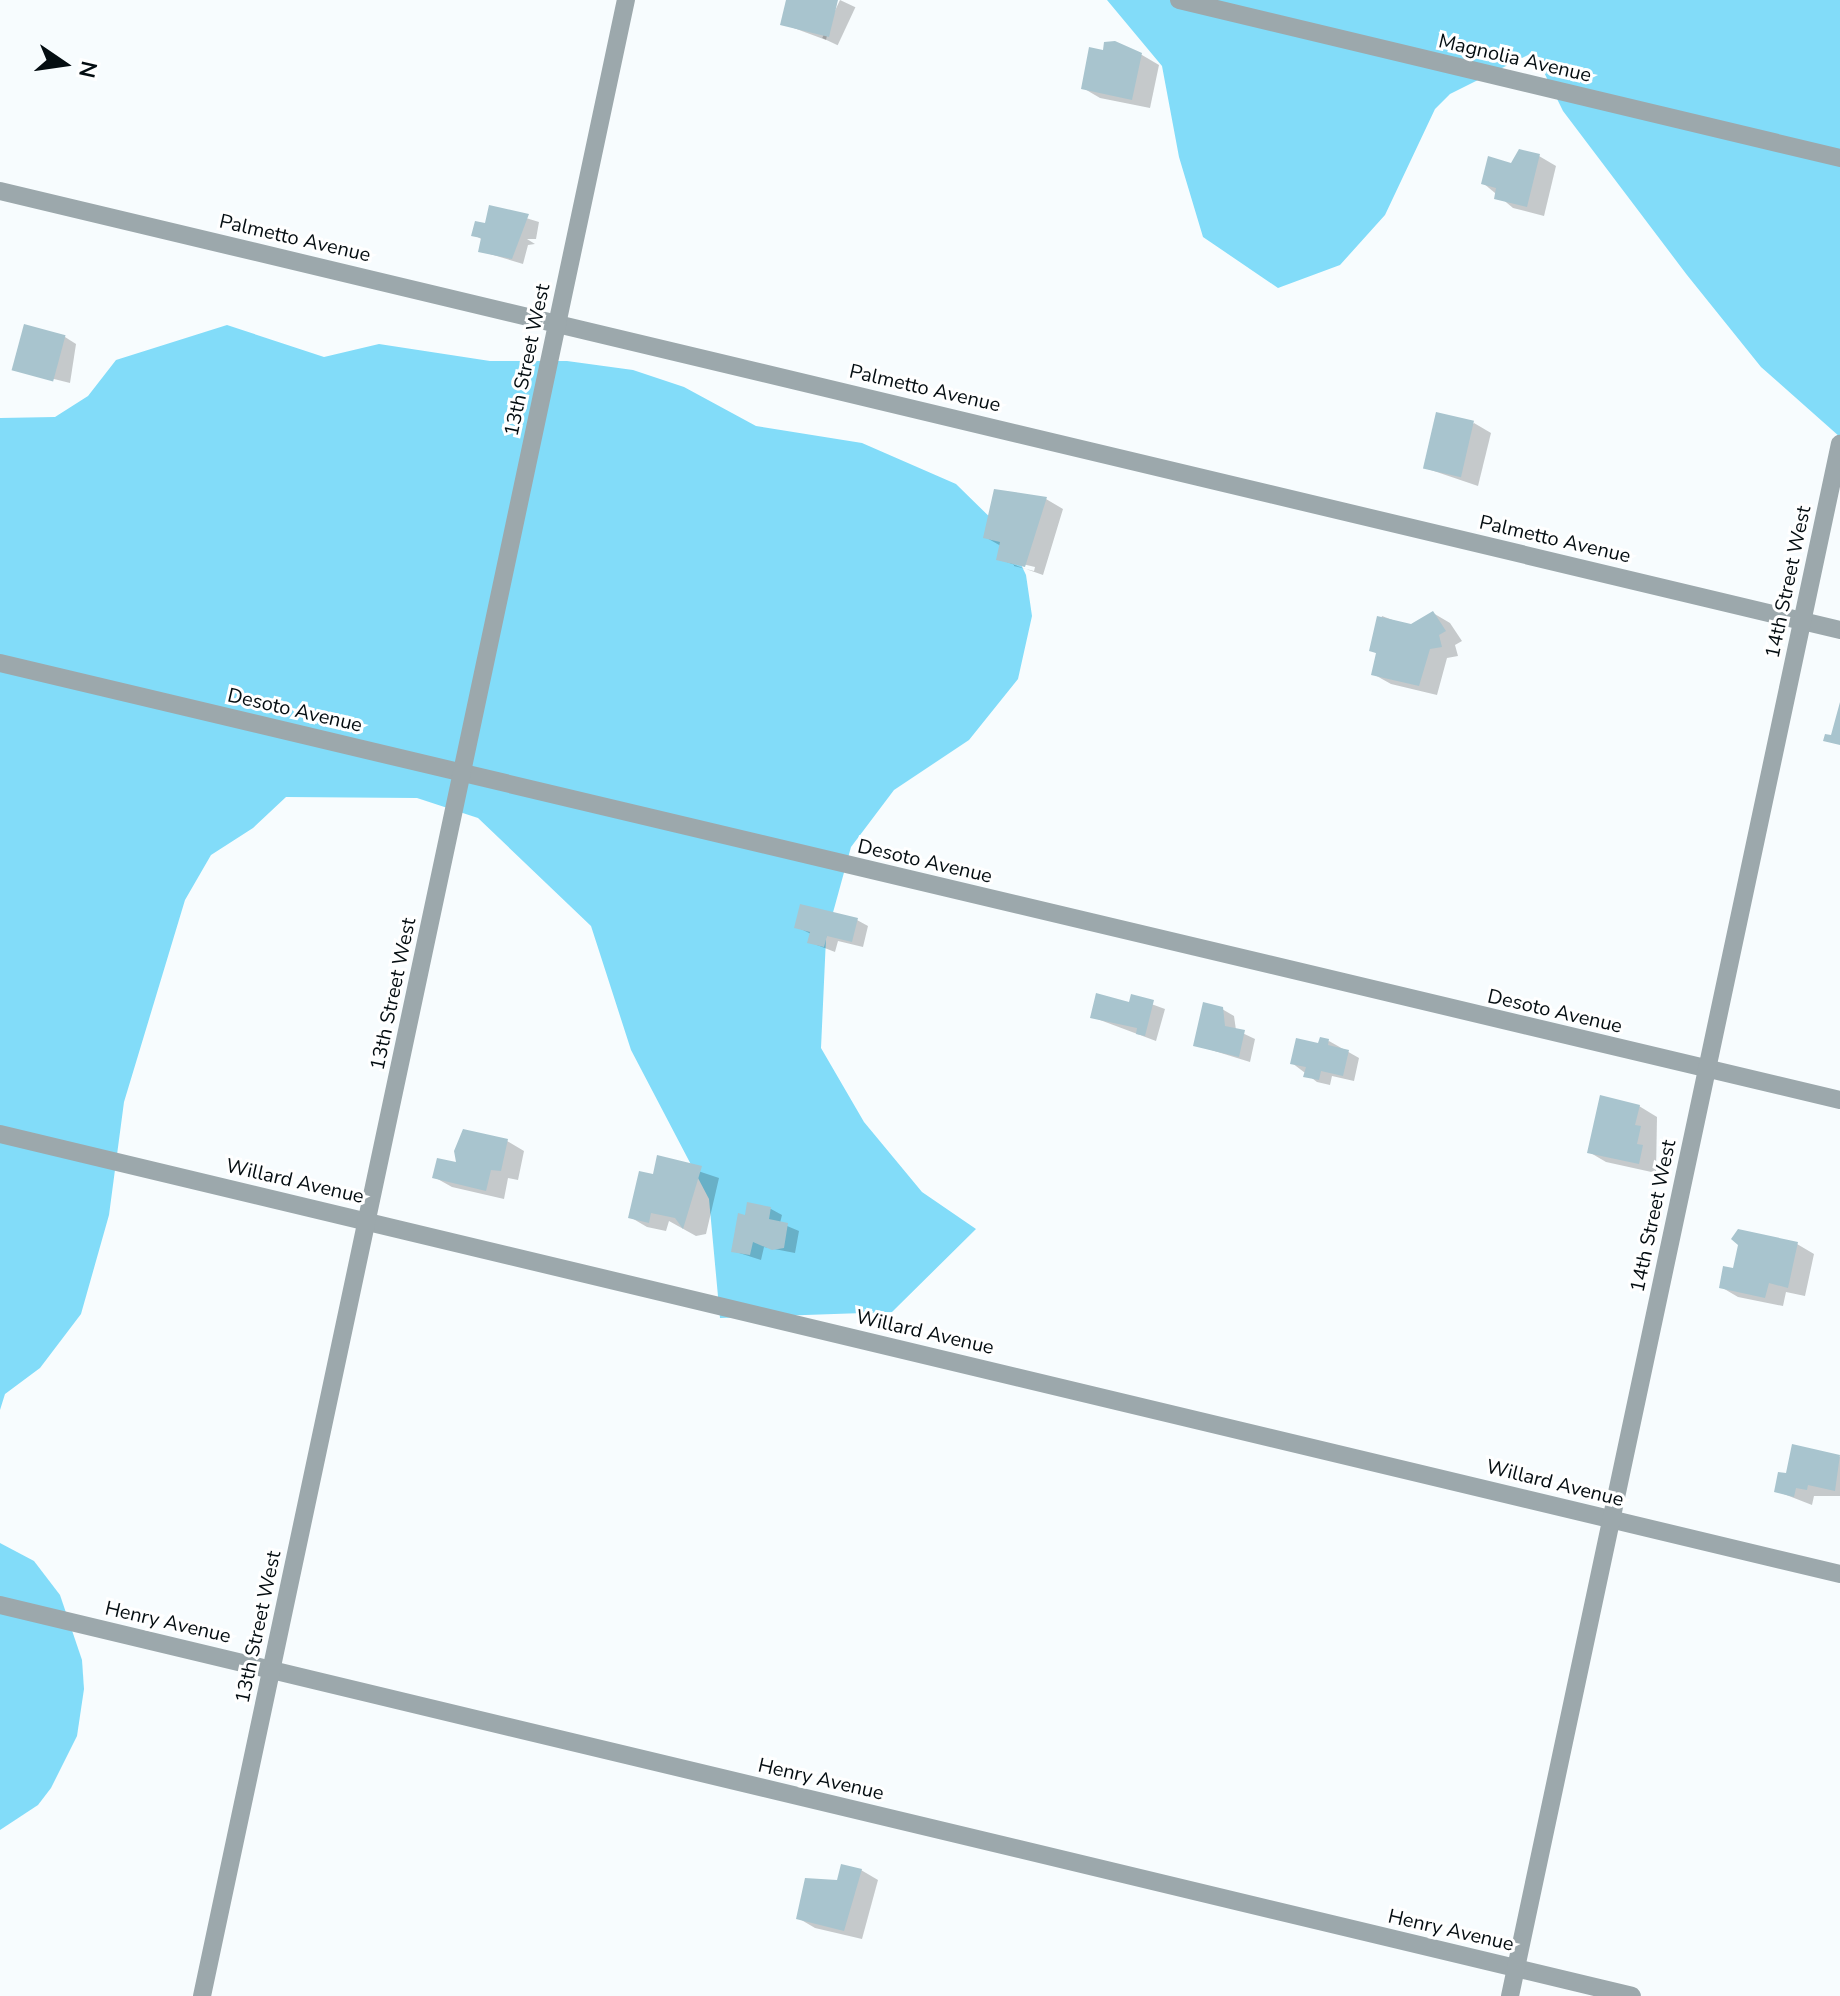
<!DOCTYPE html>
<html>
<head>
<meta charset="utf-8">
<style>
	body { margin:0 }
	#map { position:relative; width:1840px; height:1996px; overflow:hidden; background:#f7fcfe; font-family:"Nunito Sans",sans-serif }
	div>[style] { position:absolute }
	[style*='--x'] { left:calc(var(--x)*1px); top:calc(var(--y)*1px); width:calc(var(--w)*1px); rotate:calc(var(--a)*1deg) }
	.green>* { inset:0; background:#82dcf9 }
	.shadow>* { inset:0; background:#0003; transform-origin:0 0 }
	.building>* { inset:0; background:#a8c4ce; transform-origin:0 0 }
	.street>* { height:18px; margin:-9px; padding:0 9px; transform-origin:9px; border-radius:9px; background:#9ca8ac }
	span { translate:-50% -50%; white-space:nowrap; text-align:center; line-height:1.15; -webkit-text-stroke:6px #fff; paint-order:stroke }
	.street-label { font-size:20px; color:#040d11 }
	.north { position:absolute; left:24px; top:24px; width:80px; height:80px; -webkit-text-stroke:6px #fff; paint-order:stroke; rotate:103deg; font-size:22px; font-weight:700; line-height:32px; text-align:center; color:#040d11 }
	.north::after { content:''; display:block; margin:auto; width:28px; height:36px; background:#040d11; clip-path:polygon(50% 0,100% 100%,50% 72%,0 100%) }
</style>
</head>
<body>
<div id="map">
	<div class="green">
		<div style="clip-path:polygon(1107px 0,1840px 0,1840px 437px,1761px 367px,1687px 275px,1563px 111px,1534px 52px,1450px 94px,1435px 109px,1385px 215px,1340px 265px,1278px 288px,1203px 237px,1179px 157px,1162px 66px)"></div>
		<div style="clip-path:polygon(227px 325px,324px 357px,379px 344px,490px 361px,567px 361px,633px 370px,684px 387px,756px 426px,862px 443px,956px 484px,1006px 533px,1026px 575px,1032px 616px,1018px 679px,969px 740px,894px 790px,851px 847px,826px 938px,821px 1048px,864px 1122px,922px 1192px,976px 1229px,892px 1312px,720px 1318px,709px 1199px,631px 1050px,591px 926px,478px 818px,417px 798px,286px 797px,253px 828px,211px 855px,185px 900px,124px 1102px,109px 1215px,81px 1314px,40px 1368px,5px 1394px,0 1410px,0 418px,55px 417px,88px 396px,116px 360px)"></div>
		<div style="clip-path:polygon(0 1543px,34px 1561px,60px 1595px,82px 1660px,84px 1689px,77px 1736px,51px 1788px,38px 1805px,0 1830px)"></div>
	</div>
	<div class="shadow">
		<div style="clip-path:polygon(787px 0,835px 0,826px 40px,783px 24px)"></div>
		<div style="left:840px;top:0;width:17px;height:42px;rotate:25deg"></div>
		<div style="clip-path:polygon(1104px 53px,1142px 55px,1159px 65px,1150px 108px,1100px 98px,1083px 88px)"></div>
		<div style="clip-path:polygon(1539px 156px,1556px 166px,1544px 216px,1513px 208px,1483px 183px)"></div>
		<div style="clip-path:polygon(490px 207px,539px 222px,536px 239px,527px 239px,535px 244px,528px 245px,523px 264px,480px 251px,483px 240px,474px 235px,486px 225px)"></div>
		<div style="clip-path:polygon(65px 337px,76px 344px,70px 383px,18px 370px)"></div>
		<div style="clip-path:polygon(1474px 423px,1491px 433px,1478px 486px,1425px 468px)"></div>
		<div style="clip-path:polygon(evenodd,1046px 499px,1063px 509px,1043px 575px,998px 559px,1001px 546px,985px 537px,1046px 499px,1014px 562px,1035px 567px,1034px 571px,1014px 566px,1014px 562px)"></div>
		<div style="clip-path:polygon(1433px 613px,1450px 623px,1462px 641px,1455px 645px,1458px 656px,1447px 658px,1437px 695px,1391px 684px,1373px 674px,1378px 654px,1371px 650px,1382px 616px,1411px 627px)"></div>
		<div style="clip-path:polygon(857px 920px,868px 926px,863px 947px,838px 941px,835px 952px,809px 942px,811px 934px,797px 927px)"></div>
		<div style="clip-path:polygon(1132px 997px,1165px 1009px,1156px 1041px,1092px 1017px,1130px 1005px)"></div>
		<div style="clip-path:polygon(1222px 1009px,1234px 1016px,1236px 1030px,1255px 1039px,1250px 1062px,1195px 1045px)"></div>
		<div style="clip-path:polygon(1329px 1041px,1359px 1058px,1354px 1081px,1332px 1076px,1330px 1085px,1317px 1082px,1292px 1063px)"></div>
		<div style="clip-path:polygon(1639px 1106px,1657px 1117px,1656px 1173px,1606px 1162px,1589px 1152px)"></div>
		<div style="clip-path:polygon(507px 1141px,524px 1151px,518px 1180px,508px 1178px,504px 1199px,452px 1187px,434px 1177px)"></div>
		<div style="clip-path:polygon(659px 1158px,719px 1178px,706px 1234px,696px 1236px,669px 1221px,666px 1231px,647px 1227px,630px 1217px,654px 1177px)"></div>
		<div style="clip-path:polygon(749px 1205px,771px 1209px,782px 1215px,780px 1223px,799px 1231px,795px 1253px,764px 1247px,761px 1260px,733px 1251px)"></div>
		<div style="clip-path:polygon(1797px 1244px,1814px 1254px,1805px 1296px,1786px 1292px,1783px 1306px,1738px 1297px,1721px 1287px,1735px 1271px)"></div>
		<div style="clip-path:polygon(1794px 1447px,1840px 1457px,1840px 1496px,1814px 1496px,1812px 1505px,1776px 1491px,1788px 1476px)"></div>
		<div style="clip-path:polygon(861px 1870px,878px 1880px,862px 1939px,815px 1928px,798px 1918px,839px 1882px)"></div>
	</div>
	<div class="building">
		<div style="clip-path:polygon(786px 0,838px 0,829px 37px,780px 25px)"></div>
		<div style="clip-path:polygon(1115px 41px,1142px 53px,1132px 100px,1081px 89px,1089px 47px,1103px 50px,1104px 42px)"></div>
		<div style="clip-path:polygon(1519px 149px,1540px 154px,1527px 207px,1494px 199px,1496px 188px,1481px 184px,1488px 156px,1511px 163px)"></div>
		<div style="clip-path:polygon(489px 205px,529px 214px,512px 259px,478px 252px,481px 238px,471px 236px,475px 221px,485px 223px)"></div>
		<div style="left:24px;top:324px;width:43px;height:48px;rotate:15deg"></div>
		<div style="left:1436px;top:412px;width:39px;height:58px;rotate:13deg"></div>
		<div style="clip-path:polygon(994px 489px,1047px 497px,1025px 567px,996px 560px,1000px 542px,983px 538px)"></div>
		<div style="clip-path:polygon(1433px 611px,1446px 631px,1439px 635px,1442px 647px,1430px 649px,1419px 686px,1371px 675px,1376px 653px,1369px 651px,1377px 616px,1411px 624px)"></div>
		<div style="clip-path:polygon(1840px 702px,1840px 745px,1823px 741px,1825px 734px,1831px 735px)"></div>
		<div style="clip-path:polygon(800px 904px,858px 918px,852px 942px,827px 936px,824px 947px,807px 943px,810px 932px,794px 928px)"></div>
		<div style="clip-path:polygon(1096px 993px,1129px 1002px,1131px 994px,1154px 1000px,1145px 1036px,1136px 1034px,1137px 1028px,1090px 1018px)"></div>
		<div style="clip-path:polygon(1203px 1002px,1223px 1007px,1225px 1026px,1245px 1030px,1239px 1057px,1193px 1046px)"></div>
		<div style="clip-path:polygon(1320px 1037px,1329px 1039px,1328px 1045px,1349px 1050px,1343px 1076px,1321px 1071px,1319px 1080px,1303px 1077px,1306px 1067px,1290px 1064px,1296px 1038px,1318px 1043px)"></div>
		<div style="clip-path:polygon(1600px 1095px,1640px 1105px,1635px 1125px,1641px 1126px,1637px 1144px,1643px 1145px,1639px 1164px,1587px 1153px)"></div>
		<div style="clip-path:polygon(463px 1129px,508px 1139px,501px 1171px,491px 1170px,486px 1191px,432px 1178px,437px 1158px,456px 1162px,454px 1151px)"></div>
		<div style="clip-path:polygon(657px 1155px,702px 1166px,683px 1229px,675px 1218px,651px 1213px,649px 1223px,628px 1218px,639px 1171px,653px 1174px)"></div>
		<div style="clip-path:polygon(747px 1202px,771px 1207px,769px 1219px,788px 1223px,784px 1248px,772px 1250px,753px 1242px,750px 1255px,731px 1252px,738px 1213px,745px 1215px)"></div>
		<div style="clip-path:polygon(1738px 1229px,1798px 1242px,1788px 1288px,1769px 1283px,1765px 1298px,1719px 1288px,1723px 1266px,1733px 1268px,1738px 1245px,1731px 1239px)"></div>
		<div style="clip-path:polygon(1792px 1444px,1840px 1455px,1835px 1491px,1808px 1485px,1807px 1490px,1796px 1488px,1794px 1497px,1774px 1492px,1778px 1472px,1786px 1473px)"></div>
		<div style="clip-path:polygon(841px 1864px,862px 1869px,844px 1931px,796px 1919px,805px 1878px,837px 1880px)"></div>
	</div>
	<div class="street">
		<div style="--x:1179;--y:0;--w:680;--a:13.44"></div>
		<div style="--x:0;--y:191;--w:1892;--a:13.42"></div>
		<div style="--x:0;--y:663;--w:1891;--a:13.36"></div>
		<div style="--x:0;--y:1134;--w:1892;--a:13.45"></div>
		<div style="--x:0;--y:1605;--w:1678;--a:13.47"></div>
		<div style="--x:202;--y:1996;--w:2041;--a:-78.01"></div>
		<div style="--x:1510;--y:1996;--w:1587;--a:-78"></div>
	</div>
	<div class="street-label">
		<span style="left:1515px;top:58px;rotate:13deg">Magnolia Avenue</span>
		<span style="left:295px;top:238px;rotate:13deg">Palmetto Avenue</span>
		<span style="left:527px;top:360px;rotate:-78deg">13th Street West</span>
		<span style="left:925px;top:388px;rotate:13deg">Palmetto Avenue</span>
		<span style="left:1555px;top:539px;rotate:13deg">Palmetto Avenue</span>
		<span style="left:1788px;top:582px;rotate:-78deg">14th Street West</span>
		<span style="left:295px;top:710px;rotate:13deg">Desoto Avenue</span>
		<span style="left:925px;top:861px;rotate:13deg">Desoto Avenue</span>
		<span style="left:393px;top:994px;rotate:-78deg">13th Street West</span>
		<span style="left:1555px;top:1011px;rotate:13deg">Desoto Avenue</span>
		<span style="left:295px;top:1181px;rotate:13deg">Willard Avenue</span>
		<span style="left:1653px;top:1216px;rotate:-78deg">14th Street West</span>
		<span style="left:925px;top:1332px;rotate:13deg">Willard Avenue</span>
		<span style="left:1555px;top:1483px;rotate:14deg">Willard Avenue</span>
		<span style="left:168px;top:1622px;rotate:13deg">Henry Avenue</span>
		<span style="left:258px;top:1627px;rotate:-78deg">13th Street West</span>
		<span style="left:821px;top:1779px;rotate:13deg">Henry Avenue</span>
		<span style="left:1451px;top:1930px;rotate:13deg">Henry Avenue</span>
	</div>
	<div class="north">N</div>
</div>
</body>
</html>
